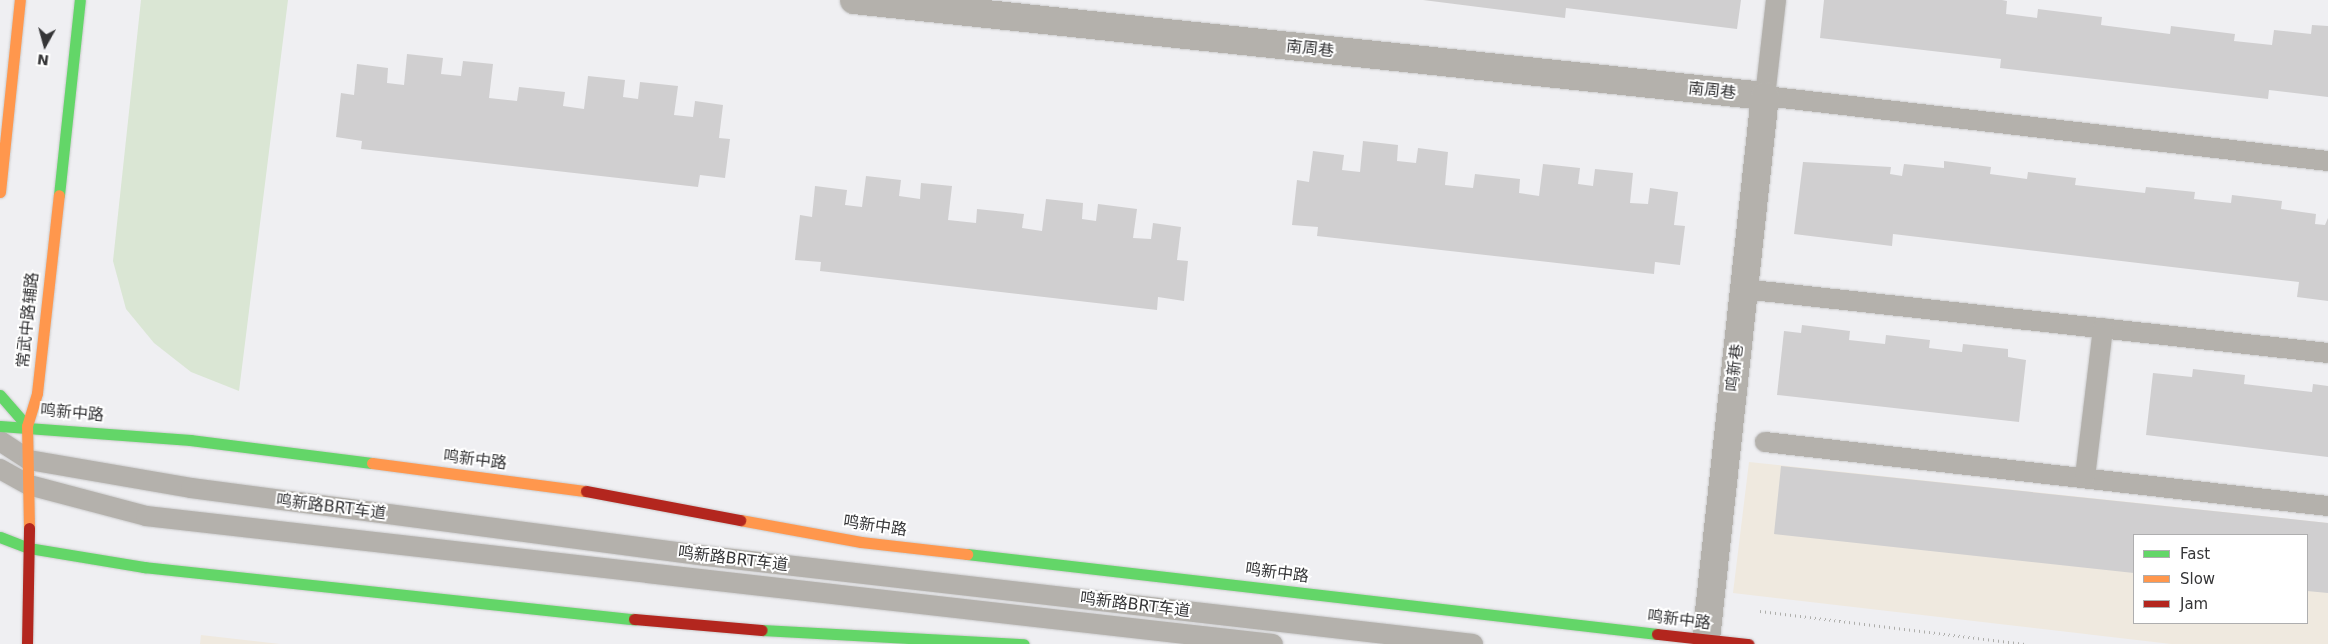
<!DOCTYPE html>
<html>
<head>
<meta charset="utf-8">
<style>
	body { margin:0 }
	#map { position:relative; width:2328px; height:644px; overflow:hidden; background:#efeff2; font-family:"DejaVu Sans","Noto Sans SC",sans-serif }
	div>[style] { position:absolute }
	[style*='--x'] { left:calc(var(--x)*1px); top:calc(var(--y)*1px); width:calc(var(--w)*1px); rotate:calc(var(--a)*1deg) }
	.commercial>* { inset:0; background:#efe9df }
	.green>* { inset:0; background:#dae6d4 }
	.building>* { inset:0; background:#d0cfd0 }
	.path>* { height:3px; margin-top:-1.5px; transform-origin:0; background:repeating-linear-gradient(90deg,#aeaeab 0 1px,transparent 0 5px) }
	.roads { filter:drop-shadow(0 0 1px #cbcbcc) drop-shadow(0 0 1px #cbcbcc) }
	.lane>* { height:20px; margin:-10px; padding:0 10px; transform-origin:10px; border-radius:10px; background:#b4b1ac }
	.street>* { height:28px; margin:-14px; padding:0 14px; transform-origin:14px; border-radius:14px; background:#b4b1ac }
	.fast>* { height:11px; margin:-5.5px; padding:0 5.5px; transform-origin:5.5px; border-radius:5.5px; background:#63d668 }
	.slow>* { height:11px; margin:-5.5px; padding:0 5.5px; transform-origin:5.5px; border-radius:5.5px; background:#ff974d }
	.jam>* { height:11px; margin:-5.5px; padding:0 5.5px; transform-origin:5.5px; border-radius:5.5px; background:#b3261e }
	span { translate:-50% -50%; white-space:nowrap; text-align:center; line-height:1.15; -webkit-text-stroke:4px #fff; paint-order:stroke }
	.street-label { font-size:16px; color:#353537 }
	.legend { position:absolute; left:2133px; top:534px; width:175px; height:90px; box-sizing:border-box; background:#fff; border:1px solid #aeaeaf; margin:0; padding:6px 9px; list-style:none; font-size:15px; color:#353537 }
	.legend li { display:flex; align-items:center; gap:10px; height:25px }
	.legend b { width:25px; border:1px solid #aeaeaf }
	.north { position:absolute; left:20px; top:20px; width:50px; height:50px; -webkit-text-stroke:4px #fff; paint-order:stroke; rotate:187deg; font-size:14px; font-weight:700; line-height:20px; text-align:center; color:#353537 }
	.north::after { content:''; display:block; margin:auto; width:18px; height:22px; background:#353537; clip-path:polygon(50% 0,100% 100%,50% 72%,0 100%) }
</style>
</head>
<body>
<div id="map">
	<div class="commercial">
		<div style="clip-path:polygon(evenodd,1749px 462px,2328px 523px,2328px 644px,2171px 644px,1733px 593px,1749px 462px,2134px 535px,2307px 535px,2307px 623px,2134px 623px,2134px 535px)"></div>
		<div style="clip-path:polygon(201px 635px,280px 644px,200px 644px)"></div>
	</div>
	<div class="green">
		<div style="clip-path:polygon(141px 0,288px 0,239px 391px,191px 372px,154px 343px,126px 309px,113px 261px)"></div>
	</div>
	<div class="building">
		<div style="clip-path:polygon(1423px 0,1741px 0,1737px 29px,1566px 8px,1565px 18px)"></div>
		<div style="clip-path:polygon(1824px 0,2002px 0,2007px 1px,2006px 14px,2037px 18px,2038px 9px,2102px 17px,2101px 25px,2170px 34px,2171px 26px,2235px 34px,2234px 41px,2272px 45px,2274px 30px,2311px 34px,2312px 25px,2328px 26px,2328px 97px,2269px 90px,2268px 99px,2000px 68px,2001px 59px,1820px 38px)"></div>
		<div style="clip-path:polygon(407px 54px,443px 58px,441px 74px,461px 76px,463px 61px,493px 64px,489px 98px,517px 101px,519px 87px,565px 92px,563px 106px,584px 109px,588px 76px,625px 80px,623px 97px,638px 99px,640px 82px,678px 86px,674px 115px,693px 117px,695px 101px,723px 105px,719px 138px,730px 139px,725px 178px,700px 175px,698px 187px,361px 149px,362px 141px,336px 137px,341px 93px,354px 95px,357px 64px,388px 68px,387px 83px,404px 85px)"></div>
		<div style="clip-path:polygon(1363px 141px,1398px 145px,1397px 161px,1416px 163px,1418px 148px,1448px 152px,1445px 185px,1473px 188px,1475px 174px,1520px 179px,1519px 193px,1539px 196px,1543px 164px,1580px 168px,1578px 184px,1593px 186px,1595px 169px,1633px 173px,1630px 203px,1648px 204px,1650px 188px,1678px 192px,1674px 225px,1685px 226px,1680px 265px,1655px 262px,1654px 274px,1317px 236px,1318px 227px,1292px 225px,1297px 180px,1309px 182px,1313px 151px,1344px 155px,1342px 170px,1360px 172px)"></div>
		<div style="clip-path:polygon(1944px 161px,1991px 167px,1990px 174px,2027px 179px,2028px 172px,2076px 178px,2075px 185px,2145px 193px,2146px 187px,2195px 192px,2194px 199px,2231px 203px,2232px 195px,2282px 201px,2281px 209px,2316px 214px,2315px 224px,2325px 225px,2328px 218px,2328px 301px,2297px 297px,2299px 282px,1893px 234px,1892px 246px,1794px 234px,1803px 162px,1891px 167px,1890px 174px,1902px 176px,1904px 164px,1944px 168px)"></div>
		<div style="clip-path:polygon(866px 176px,901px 180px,899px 196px,920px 199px,921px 183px,952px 186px,948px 220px,976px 223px,977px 209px,1024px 214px,1022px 228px,1042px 231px,1046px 199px,1083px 203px,1082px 219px,1096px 221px,1098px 204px,1137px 209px,1133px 238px,1151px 239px,1153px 223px,1181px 227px,1177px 260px,1188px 261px,1184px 301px,1158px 297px,1157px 310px,820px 271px,821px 262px,795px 260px,800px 215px,812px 217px,815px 186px,847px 190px,845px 205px,862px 207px)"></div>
		<div style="clip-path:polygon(1802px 325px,1850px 331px,1849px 340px,1885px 344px,1886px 335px,1930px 340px,1929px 348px,1962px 352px,1963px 344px,2008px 349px,2008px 357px,2026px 360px,2019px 422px,1777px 395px,1784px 331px,1801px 333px)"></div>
		<div style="clip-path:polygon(2193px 369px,2245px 375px,2244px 384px,2312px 392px,2313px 384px,2328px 386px,2328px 457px,2146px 435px,2153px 373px,2192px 377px)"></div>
		<div style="clip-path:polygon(1781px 466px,2328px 523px,2328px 593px,2307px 591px,2307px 535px,2134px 535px,2134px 573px,1774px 534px)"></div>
	</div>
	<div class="path">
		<div style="--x:1760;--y:611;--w:267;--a:7.1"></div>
	</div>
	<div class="roads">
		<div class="lane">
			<div style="--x:1776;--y:0;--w:97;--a:96.5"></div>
			<div style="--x:1765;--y:96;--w:567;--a:6.59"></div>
			<div style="--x:1743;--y:289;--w:588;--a:6.24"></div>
			<div style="--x:0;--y:441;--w:35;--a:33"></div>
			<div style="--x:29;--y:460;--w:164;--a:9.8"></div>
			<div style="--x:191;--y:488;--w:520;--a:7.51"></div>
			<div style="--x:707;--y:556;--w:771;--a:6.55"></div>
			<div style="--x:1765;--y:442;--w:567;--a:6.49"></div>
			<div style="--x:0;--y:469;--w:33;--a:29"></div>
			<div style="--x:29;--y:485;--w:121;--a:14.8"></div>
			<div style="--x:146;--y:516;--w:1134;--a:6.48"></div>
			<div style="--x:2085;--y:477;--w:150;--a:-83.1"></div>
		</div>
		<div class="street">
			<div style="--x:854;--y:0;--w:916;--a:6.02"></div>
			<div style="--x:1765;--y:96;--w:546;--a:96.2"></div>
		</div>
		<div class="fast">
			<div style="--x:59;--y:195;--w:196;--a:-83.9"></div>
			<div style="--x:0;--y:395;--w:41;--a:48.9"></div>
			<div style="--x:0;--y:426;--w:191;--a:4.2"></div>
			<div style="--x:190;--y:440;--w:183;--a:7.2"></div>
			<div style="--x:0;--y:537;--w:31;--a:21"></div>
			<div style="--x:29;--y:548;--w:117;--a:9.4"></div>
			<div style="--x:144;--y:567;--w:493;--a:6.1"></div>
			<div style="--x:967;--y:554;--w:695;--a:6.61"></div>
			<div style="--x:762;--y:630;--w:262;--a:3.1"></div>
		</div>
		<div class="slow">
			<div style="--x:0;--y:192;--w:193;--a:-84.1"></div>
			<div style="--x:372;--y:463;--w:216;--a:7.5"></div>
			<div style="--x:740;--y:520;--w:123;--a:10.3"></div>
			<div style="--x:861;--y:542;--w:107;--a:6.5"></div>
			<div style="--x:29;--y:528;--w:102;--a:-91.1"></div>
			<div style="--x:27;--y:426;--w:34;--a:-73"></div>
			<div style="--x:37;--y:393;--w:199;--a:-83.7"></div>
		</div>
		<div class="jam">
			<div style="--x:586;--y:491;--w:157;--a:10.7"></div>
			<div style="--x:634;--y:619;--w:128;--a:4.9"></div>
			<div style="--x:1657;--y:634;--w:92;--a:6.3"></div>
			<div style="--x:27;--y:644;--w:116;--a:-89"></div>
		</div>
	</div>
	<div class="street-label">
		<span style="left:1310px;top:49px;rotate:6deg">南周巷</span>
		<span style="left:1712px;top:91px;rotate:6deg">南周巷</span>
		<span style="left:28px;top:320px;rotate:-84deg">常武中路辅路</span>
		<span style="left:1735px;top:368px;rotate:-84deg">鸣新巷</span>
		<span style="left:72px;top:413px;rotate:5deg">鸣新中路</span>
		<span style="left:475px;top:460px;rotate:7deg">鸣新中路</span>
		<span style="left:331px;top:507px;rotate:7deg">鸣新路BRT车道</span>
		<span style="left:875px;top:526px;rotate:8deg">鸣新中路</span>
		<span style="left:733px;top:559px;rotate:7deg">鸣新路BRT车道</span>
		<span style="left:1277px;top:573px;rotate:7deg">鸣新中路</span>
		<span style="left:1135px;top:605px;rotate:7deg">鸣新路BRT车道</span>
		<span style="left:1679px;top:620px;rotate:7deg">鸣新中路</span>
	</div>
	<ul class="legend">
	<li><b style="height:6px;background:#63d668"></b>Fast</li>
	<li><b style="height:6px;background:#ff974d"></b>Slow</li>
	<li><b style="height:6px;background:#b3261e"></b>Jam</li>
	</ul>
	<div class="north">N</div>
</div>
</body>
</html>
